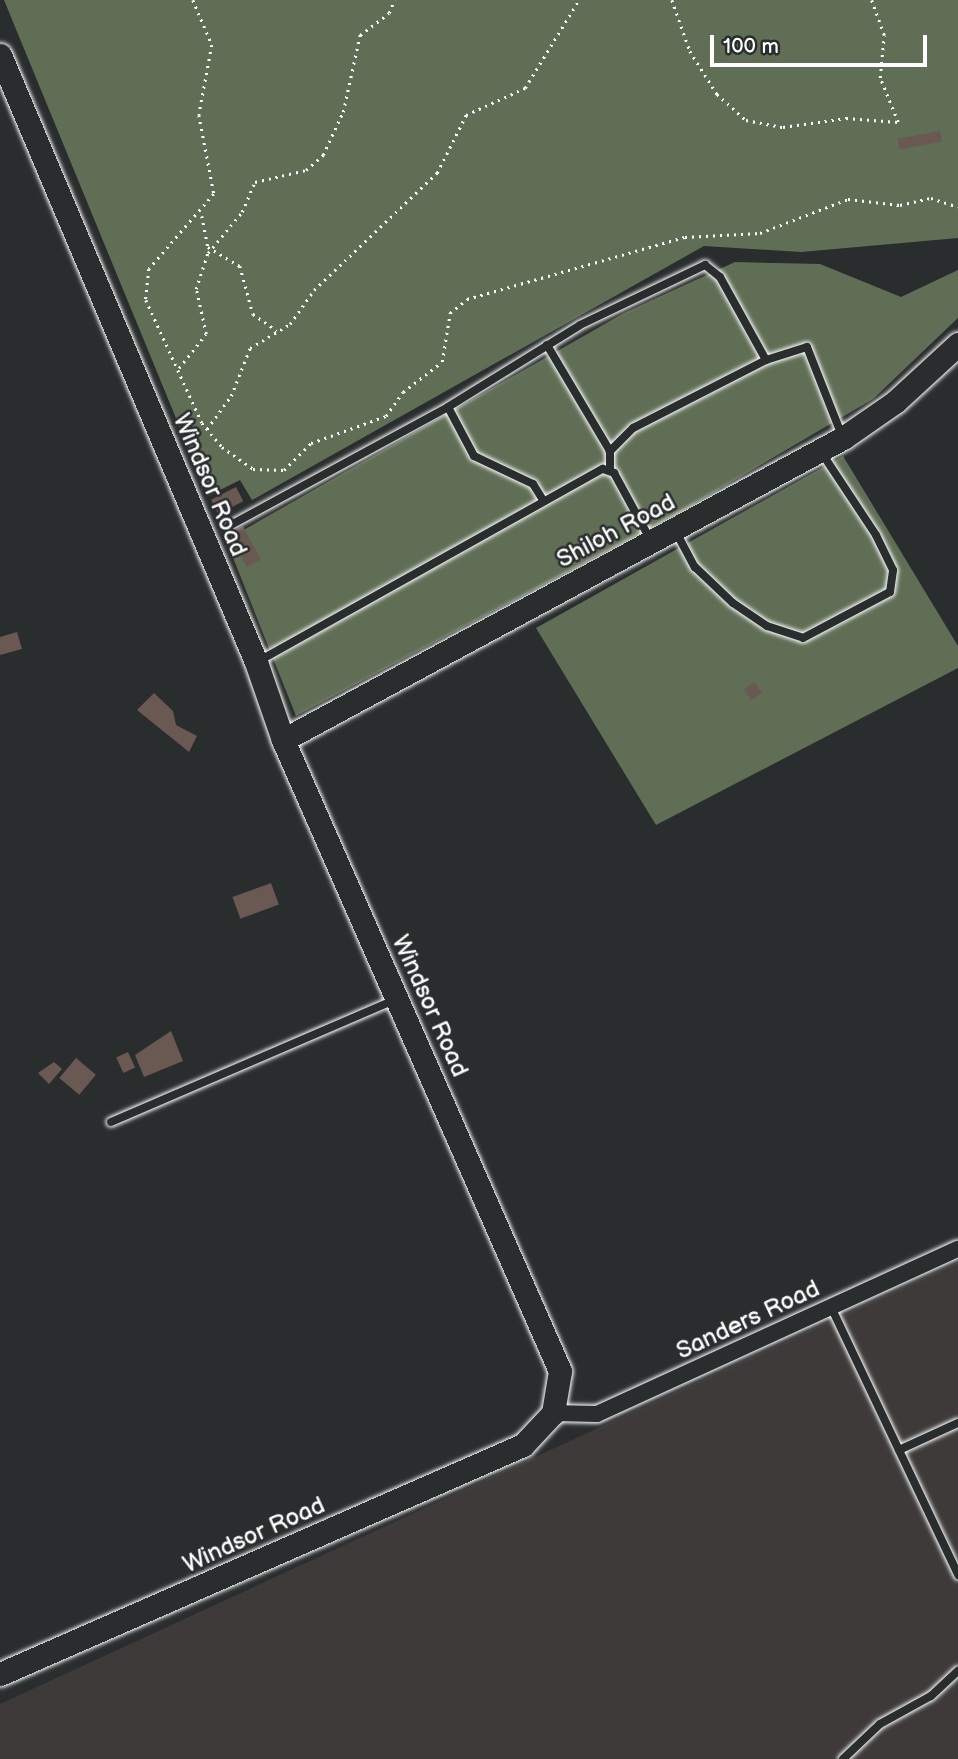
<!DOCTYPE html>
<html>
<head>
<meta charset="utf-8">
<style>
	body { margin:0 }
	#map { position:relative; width:958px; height:1759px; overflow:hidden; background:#2a2d2e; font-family:"Balsamiq Sans",sans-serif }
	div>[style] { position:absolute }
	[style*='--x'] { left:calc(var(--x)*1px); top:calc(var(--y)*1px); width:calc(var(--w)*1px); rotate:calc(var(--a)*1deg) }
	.built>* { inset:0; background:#3d3a39 }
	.green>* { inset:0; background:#606e56 }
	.building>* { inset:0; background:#6a5952; transform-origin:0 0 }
	.path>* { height:2.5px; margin-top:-1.25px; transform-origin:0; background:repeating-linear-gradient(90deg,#fff 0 2px,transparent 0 7px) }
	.roads { filter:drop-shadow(0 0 2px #fff) drop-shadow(0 0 2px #fff) }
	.lane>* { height:8px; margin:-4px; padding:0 4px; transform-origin:4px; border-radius:4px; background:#2a2d2e }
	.street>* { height:16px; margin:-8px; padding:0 8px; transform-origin:8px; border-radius:8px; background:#2a2d2e }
	.secondary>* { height:23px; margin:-11.5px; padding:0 11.5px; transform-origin:11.5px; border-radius:11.5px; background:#2a2d2e }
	span { translate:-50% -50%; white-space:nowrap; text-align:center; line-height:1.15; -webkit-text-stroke:5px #2a2d2e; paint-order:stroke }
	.street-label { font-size:24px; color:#fff }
	.scale { position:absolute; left:710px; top:35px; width:217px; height:32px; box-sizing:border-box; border:4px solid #fff; border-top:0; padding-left:9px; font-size:21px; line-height:24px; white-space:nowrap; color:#fff; -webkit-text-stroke:5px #2a2d2e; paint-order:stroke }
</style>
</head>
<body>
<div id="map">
	<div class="built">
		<div style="clip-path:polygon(958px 1262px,958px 1759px,0 1759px,0 1704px)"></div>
	</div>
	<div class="green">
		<div style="clip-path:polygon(4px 0,958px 0,958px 238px,801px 252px,704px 246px,252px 500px,240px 480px,208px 496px)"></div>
		<div style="clip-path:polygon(735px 262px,820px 264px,901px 297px,958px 270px,958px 318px,873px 399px,682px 511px,296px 716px,226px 540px,624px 313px)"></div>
		<div style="clip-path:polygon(843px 456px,958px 646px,958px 668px,656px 825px,536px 628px)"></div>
	</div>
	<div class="building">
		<div style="left:940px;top:131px;width:11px;height:43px;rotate:80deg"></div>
		<div style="left:236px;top:487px;width:16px;height:28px;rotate:63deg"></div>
		<div style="left:243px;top:526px;width:38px;height:16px;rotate:62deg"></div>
		<div style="clip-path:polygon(17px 632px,22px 649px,0 655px,0 637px)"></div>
		<div style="left:755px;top:682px;width:13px;height:13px;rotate:58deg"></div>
		<div style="clip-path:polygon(154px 693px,173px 711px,176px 725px,197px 736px,189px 752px,137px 710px)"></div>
		<div style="left:271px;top:883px;width:23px;height:41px;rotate:70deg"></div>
		<div style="clip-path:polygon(171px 1031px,183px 1061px,144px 1077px,135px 1055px)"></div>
		<div style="left:128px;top:1052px;width:17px;height:13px;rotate:65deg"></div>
		<div style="left:76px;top:1058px;width:26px;height:26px;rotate:40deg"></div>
		<div style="clip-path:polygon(54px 1062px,62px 1069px,49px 1084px,38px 1073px)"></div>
	</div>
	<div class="path">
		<div style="--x:193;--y:0;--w:49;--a:67.1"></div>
		<div style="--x:212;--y:45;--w:71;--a:100.5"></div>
		<div style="--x:199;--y:115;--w:80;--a:79.2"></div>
		<div style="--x:214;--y:194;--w:99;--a:130.9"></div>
		<div style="--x:149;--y:269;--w:31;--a:96"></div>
		<div style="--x:146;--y:300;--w:135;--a:65.5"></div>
		<div style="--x:202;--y:423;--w:31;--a:50"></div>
		<div style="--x:222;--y:447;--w:38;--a:35"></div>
		<div style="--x:253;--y:469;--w:31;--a:2"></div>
		<div style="--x:284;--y:470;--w:38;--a:-45"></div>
		<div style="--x:311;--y:443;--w:80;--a:-19.8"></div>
		<div style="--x:386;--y:416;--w:29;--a:-55"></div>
		<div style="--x:403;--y:392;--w:49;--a:-37.6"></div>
		<div style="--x:442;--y:362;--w:50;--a:-80.7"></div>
		<div style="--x:450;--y:313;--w:22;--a:-39"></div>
		<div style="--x:467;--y:299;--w:227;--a:-15.9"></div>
		<div style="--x:685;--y:237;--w:75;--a:-3.1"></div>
		<div style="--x:760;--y:233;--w:94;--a:-21.1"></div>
		<div style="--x:848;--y:199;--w:52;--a:6.6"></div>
		<div style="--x:900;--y:205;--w:32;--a:-13"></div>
		<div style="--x:931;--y:198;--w:28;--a:18"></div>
		<div style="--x:672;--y:0;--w:54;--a:70.6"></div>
		<div style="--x:690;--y:51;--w:51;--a:57.9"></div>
		<div style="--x:717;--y:94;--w:39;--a:42"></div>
		<div style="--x:746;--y:120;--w:38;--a:11"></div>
		<div style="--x:783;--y:127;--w:64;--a:-8.1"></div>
		<div style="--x:846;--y:118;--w:52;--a:4.4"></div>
		<div style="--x:898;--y:122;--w:48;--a:-112.2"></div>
		<div style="--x:880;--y:78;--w:43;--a:-84.7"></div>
		<div style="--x:884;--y:35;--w:37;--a:-110"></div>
		<div style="--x:202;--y:216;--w:32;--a:79"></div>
		<div style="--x:208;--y:247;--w:37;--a:31"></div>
		<div style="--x:240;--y:266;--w:50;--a:74.8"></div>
		<div style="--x:253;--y:314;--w:29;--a:35"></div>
		<div style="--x:179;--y:368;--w:43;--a:-51.5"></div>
		<div style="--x:206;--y:334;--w:46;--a:-102.5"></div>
		<div style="--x:196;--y:289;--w:38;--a:-72"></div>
		<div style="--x:208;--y:253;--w:53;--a:-50.3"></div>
		<div style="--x:242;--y:212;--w:33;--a:-67"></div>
		<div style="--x:255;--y:182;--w:52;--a:-13.2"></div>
		<div style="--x:306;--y:170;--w:23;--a:-41"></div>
		<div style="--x:323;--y:155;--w:47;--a:-65.1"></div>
		<div style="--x:343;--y:112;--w:79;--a:-77.6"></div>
		<div style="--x:360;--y:35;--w:36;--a:-37"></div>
		<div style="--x:389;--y:13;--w:14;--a:-69"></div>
		<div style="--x:207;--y:429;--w:41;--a:-54"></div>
		<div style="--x:231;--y:396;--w:52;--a:-68.4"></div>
		<div style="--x:250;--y:348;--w:47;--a:-31"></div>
		<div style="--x:290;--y:324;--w:42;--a:-54.8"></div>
		<div style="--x:314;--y:290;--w:170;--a:-43.6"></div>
		<div style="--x:437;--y:173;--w:65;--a:-63.4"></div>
		<div style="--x:466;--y:115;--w:65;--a:-24.6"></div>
		<div style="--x:525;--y:88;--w:103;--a:-58.5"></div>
	</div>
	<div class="roads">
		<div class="lane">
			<div style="--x:547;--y:345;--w:123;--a:59.3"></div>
			<div style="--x:766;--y:360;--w:43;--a:-17.6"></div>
			<div style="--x:807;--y:347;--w:96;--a:68.5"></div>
			<div style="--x:543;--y:500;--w:19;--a:-122"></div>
			<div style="--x:533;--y:484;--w:65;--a:-154.6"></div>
			<div style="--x:474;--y:456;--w:55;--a:-118"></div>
			<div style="--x:448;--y:407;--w:155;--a:-31.8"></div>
			<div style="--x:580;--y:325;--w:139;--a:-25.6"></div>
			<div style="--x:705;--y:265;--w:19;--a:39"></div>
			<div style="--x:720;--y:277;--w:95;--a:61"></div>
			<div style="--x:766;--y:360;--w:149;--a:152.9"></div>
			<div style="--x:633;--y:428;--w:33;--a:135"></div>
			<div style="--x:610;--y:451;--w:18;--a:90"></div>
			<div style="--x:229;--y:526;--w:249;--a:-28.5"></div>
			<div style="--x:676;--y:532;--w:40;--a:62"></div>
			<div style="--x:695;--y:567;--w:52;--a:43.5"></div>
			<div style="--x:733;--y:603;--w:41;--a:34.1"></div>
			<div style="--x:767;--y:626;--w:38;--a:18"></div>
			<div style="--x:803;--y:638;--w:98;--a:-27.9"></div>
			<div style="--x:890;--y:592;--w:22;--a:-82"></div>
			<div style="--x:893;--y:570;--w:39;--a:-116"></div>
			<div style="--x:876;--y:535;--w:100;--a:-123.5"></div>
			<div style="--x:257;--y:662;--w:396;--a:-29.2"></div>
			<div style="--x:603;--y:469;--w:12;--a:20"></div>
			<div style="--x:614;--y:473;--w:75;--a:61.4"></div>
			<div style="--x:111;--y:1122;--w:308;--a:-23.3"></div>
			<div style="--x:831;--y:1307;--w:297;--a:64.6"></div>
			<div style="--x:899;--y:1450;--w:65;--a:-24.6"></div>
			<div style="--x:843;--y:1759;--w:51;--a:-43.4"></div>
			<div style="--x:880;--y:1724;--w:58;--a:-28.8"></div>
			<div style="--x:931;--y:1696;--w:37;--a:-43"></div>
		</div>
		<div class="street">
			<div style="--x:553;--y:1413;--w:44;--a:1.3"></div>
			<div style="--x:597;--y:1414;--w:397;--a:-24.6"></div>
		</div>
		<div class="secondary">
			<div style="--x:0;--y:55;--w:659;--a:67.13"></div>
			<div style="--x:256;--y:662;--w:83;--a:70.9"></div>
			<div style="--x:283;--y:740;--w:689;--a:66.3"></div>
			<div style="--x:560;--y:1371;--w:43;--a:99.5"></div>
			<div style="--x:553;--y:1413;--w:44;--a:133.2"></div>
			<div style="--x:523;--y:1445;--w:571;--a:156.35"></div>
			<div style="--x:283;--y:740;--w:636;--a:-28.34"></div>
			<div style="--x:843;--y:438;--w:63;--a:-34.7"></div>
			<div style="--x:895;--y:402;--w:86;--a:-42.6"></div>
		</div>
	</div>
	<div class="street-label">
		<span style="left:210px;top:485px;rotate:67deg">Windsor Road</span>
		<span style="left:616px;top:531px;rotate:-28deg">Shiloh Road</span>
		<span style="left:430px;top:1006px;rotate:66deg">Windsor Road</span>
		<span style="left:748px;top:1320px;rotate:-25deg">Sanders Road</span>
		<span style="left:254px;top:1535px;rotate:-24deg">Windsor Road</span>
	</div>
	<div class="scale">100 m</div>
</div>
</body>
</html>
